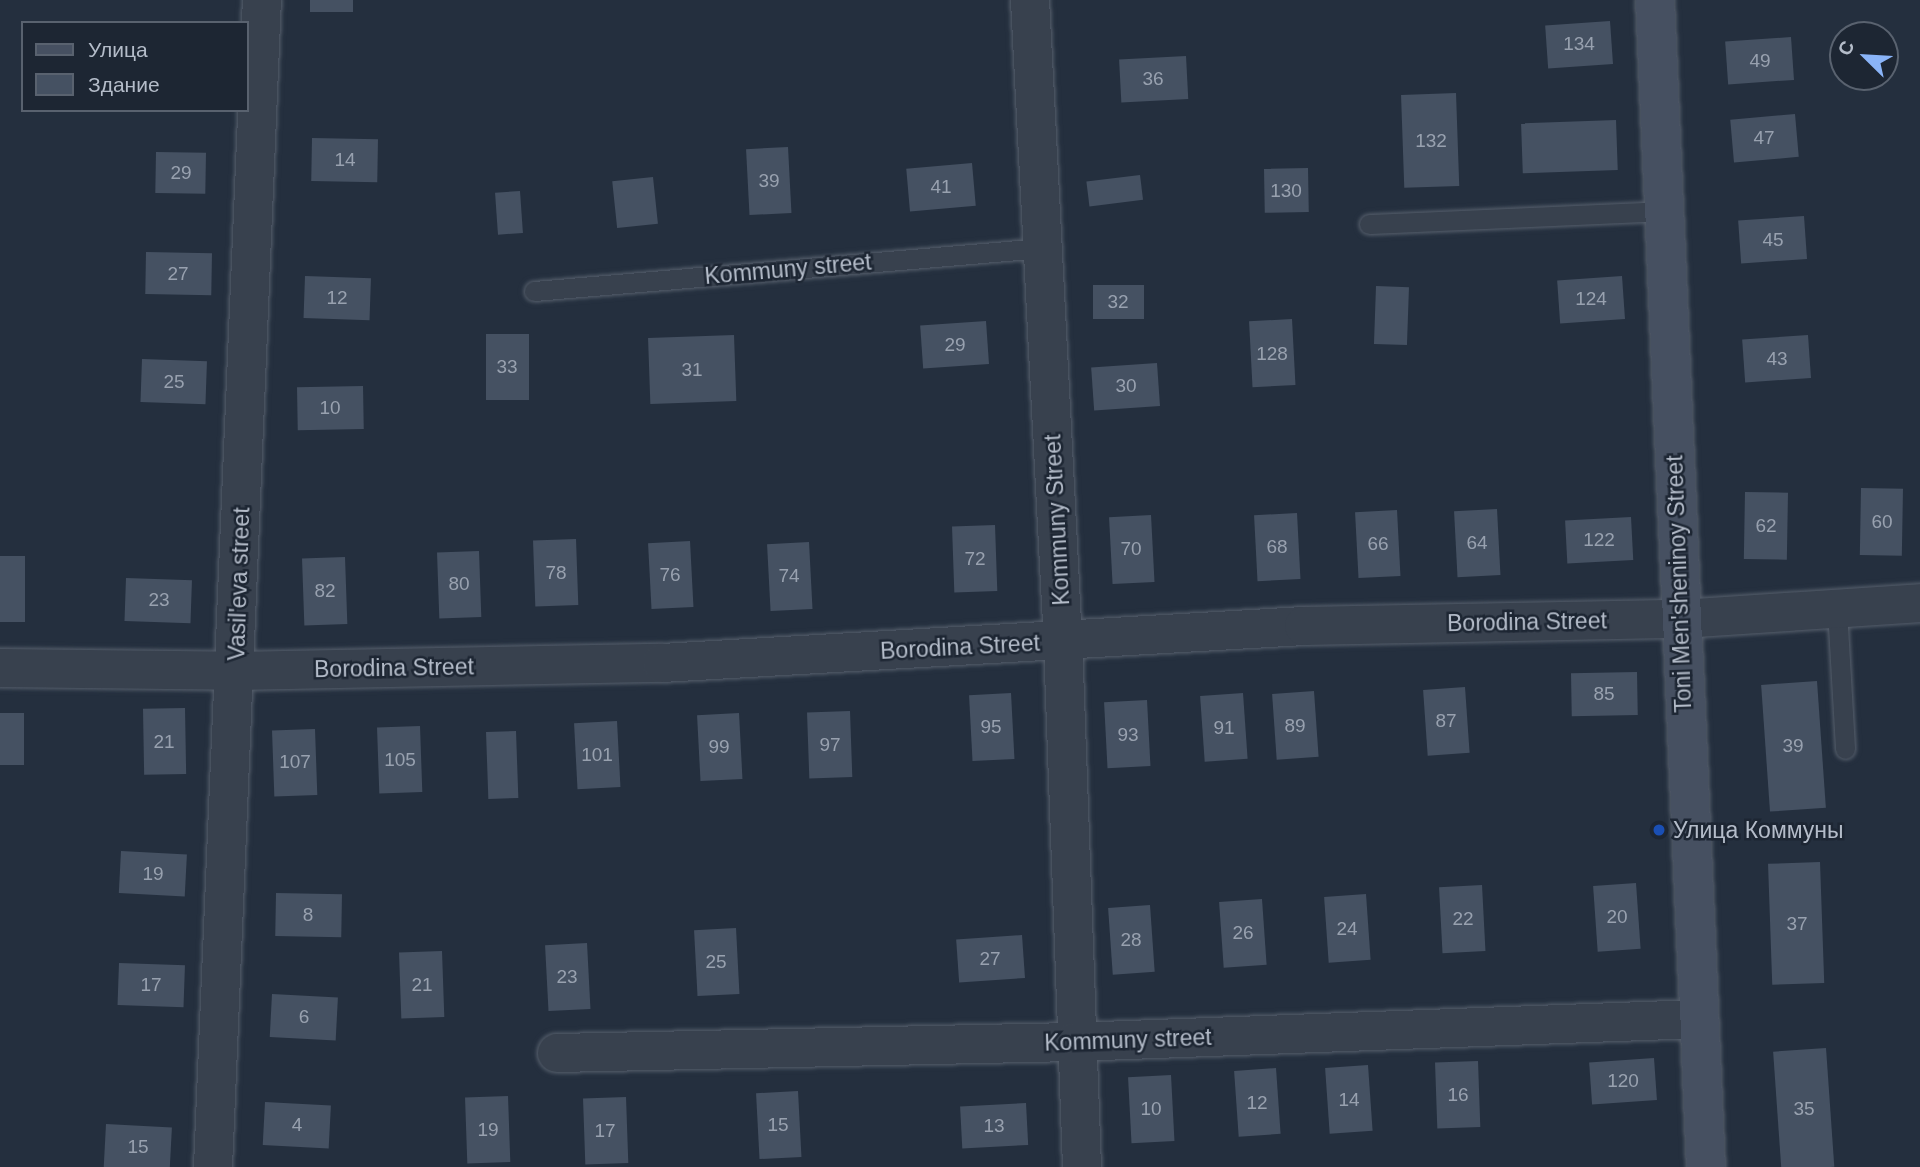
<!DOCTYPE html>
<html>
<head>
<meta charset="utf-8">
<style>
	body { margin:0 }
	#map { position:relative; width:1920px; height:1167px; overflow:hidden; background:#242f3e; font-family:Arial,sans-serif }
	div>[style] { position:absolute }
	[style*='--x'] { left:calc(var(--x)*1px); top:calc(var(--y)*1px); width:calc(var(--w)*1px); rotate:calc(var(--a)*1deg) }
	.building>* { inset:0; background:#455162; transform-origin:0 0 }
	.roads { filter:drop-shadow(0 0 2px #565f6c) drop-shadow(0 0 2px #565f6c) }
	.lane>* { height:19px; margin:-9.5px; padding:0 9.5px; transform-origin:9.5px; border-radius:9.5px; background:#38414e }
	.street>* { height:38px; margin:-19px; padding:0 19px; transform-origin:19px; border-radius:19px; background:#38414e }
	.secondary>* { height:38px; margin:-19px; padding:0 19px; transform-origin:19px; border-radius:19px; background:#465061 }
	.dots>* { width:19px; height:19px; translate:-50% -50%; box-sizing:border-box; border:4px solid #1d2633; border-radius:50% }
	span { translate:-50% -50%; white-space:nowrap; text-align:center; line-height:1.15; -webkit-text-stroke:5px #1d2633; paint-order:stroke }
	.number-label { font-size:19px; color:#98a1af }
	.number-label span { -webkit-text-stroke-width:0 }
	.street-label { font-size:23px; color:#b4bcc9 }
	.poi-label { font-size:23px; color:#b4bcc9 }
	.left { translate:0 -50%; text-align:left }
	.legend { position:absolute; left:21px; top:21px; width:228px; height:91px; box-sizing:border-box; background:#1d2633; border:2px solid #59626f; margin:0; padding:9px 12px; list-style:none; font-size:21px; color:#b4bcc9 }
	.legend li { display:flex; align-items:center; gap:14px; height:35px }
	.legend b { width:35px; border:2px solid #59626f }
	.north { position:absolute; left:1829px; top:21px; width:70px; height:70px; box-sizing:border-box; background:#1d2633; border:2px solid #59626f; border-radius:50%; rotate:294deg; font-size:19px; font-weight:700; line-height:28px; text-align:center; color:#b4bcc9 }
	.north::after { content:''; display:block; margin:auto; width:24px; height:32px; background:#8ab4f8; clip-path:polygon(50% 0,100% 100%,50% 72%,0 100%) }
</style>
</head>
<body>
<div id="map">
	<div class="building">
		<div style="left:310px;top:0;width:43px;height:12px"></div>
		<div style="left:1610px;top:21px;width:43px;height:65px;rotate:86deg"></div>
		<div style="left:1791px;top:37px;width:43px;height:66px;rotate:86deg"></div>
		<div style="left:1186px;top:56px;width:43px;height:67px;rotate:87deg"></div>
		<div style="left:1456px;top:93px;width:93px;height:55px;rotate:88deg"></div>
		<div style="left:1795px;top:114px;width:43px;height:65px;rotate:85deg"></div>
		<div style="left:1616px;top:120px;width:50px;height:95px;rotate:88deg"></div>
		<div style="left:312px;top:138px;width:66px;height:43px;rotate:1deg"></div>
		<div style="left:788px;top:147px;width:66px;height:42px;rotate:87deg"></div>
		<div style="left:156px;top:152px;width:50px;height:41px;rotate:1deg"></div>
		<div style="left:972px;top:163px;width:43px;height:66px;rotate:85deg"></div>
		<div style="left:1308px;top:168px;width:44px;height:44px;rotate:89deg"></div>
		<div style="left:1140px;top:175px;width:25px;height:54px;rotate:83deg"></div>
		<div style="left:653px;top:177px;width:47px;height:41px;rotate:84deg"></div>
		<div style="left:520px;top:191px;width:42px;height:25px;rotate:86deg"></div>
		<div style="left:1804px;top:216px;width:43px;height:66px;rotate:86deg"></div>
		<div style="left:146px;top:252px;width:66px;height:42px;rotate:1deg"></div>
		<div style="left:305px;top:276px;width:66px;height:42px;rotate:2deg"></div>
		<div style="left:1622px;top:276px;width:43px;height:65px;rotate:86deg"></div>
		<div style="left:1144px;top:285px;width:34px;height:51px;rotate:90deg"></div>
		<div style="left:1376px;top:286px;width:33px;height:58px;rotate:2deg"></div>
		<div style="left:1292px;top:319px;width:66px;height:43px;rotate:87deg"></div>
		<div style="left:986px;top:321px;width:43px;height:66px;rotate:86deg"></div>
		<div style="left:486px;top:334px;width:43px;height:66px"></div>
		<div style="left:734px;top:335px;width:66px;height:86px;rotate:88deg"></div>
		<div style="left:1808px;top:335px;width:43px;height:66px;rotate:86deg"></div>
		<div style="left:142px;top:359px;width:65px;height:43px;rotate:2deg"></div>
		<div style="left:1157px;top:363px;width:43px;height:66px;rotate:86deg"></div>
		<div style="left:363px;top:386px;width:43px;height:66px;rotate:89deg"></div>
		<div style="left:1861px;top:488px;width:42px;height:67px;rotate:1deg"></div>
		<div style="left:1745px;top:492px;width:43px;height:67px;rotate:1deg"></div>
		<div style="left:1497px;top:509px;width:66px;height:43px;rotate:87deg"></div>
		<div style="left:1397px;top:510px;width:66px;height:42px;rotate:87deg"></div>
		<div style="left:1297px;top:513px;width:66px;height:43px;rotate:87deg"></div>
		<div style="left:1151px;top:515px;width:67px;height:42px;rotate:87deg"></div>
		<div style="left:1631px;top:517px;width:43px;height:66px;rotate:87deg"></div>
		<div style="left:995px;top:525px;width:66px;height:43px;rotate:88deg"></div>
		<div style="left:576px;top:539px;width:66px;height:43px;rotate:88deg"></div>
		<div style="left:690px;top:541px;width:66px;height:42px;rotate:87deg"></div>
		<div style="left:809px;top:542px;width:67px;height:42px;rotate:87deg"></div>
		<div style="left:479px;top:551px;width:66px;height:42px;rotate:88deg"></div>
		<div style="left:0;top:556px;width:25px;height:66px"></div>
		<div style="left:345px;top:557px;width:67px;height:43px;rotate:88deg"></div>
		<div style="left:126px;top:578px;width:66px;height:43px;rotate:2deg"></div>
		<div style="left:1637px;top:672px;width:43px;height:66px;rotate:89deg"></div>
		<div style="left:1817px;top:681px;width:127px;height:56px;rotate:86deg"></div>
		<div style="left:1465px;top:687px;width:66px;height:42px;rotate:86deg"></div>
		<div style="left:1314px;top:691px;width:66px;height:42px;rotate:86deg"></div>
		<div style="left:1011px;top:693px;width:66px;height:42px;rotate:87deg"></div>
		<div style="left:1243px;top:693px;width:66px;height:43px;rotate:86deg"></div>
		<div style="left:1147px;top:700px;width:66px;height:43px;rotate:87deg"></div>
		<div style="left:185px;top:708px;width:66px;height:42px;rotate:89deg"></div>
		<div style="left:850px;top:711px;width:66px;height:43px;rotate:88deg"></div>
		<div style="left:0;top:713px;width:24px;height:52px"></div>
		<div style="left:739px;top:713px;width:66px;height:42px;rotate:87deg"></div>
		<div style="left:617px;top:721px;width:66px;height:43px;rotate:87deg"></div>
		<div style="left:420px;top:726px;width:66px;height:43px;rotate:88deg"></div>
		<div style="left:315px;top:729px;width:66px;height:43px;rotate:88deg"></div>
		<div style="left:516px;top:731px;width:67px;height:30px;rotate:88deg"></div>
		<div style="left:121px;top:851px;width:66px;height:42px;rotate:3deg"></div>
		<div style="left:1820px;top:862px;width:121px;height:52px;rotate:88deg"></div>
		<div style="left:1636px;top:883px;width:66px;height:43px;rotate:86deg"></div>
		<div style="left:1482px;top:885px;width:66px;height:43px;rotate:87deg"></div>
		<div style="left:276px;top:893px;width:66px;height:43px;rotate:1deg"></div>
		<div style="left:1366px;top:894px;width:66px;height:42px;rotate:86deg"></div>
		<div style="left:1262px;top:899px;width:66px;height:43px;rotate:86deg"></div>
		<div style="left:1150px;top:905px;width:67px;height:42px;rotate:86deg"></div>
		<div style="left:736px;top:928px;width:66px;height:42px;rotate:87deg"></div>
		<div style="left:1022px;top:935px;width:43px;height:66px;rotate:86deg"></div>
		<div style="left:587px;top:943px;width:66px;height:42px;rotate:87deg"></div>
		<div style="left:442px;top:951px;width:66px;height:43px;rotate:88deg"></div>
		<div style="left:119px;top:963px;width:66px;height:42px;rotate:2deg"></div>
		<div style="left:272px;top:994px;width:66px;height:43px;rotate:3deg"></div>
		<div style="left:1826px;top:1048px;width:119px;height:53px;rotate:86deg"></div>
		<div style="left:1654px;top:1058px;width:42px;height:65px;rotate:86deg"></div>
		<div style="left:1478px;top:1061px;width:66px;height:43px;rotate:88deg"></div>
		<div style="left:1368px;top:1065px;width:66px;height:43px;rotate:86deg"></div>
		<div style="left:1276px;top:1068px;width:66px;height:42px;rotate:86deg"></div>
		<div style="left:1171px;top:1075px;width:66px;height:43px;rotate:87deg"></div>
		<div style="left:798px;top:1091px;width:66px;height:42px;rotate:87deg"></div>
		<div style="left:508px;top:1096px;width:66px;height:43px;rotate:88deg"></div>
		<div style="left:626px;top:1097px;width:66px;height:43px;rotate:88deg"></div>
		<div style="left:265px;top:1102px;width:66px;height:43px;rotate:3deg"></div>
		<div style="left:1026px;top:1103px;width:42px;height:66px;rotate:87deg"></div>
		<div style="left:106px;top:1124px;width:66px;height:43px;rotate:3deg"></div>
	</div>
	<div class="roads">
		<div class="lane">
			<div style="--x:1369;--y:224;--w:294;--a:-2.5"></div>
			<div style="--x:534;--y:291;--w:510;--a:-4.84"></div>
			<div style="--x:1837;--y:609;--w:140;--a:86.7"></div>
		</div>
		<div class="street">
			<div style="--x:1030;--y:0;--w:643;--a:87.06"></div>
			<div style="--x:1063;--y:642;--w:525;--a:87.93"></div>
			<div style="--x:0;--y:668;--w:235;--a:0.7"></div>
			<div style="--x:235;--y:671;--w:427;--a:-1.1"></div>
			<div style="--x:662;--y:663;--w:643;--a:-3.3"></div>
			<div style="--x:1304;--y:626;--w:377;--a:-1.1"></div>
			<div style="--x:1681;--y:619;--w:240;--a:-3.8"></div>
			<div style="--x:557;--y:1053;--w:517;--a:-1.22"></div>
			<div style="--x:1074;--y:1042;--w:624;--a:-2.11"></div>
			<div style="--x:213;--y:1167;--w:1168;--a:-87.6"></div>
		</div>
		<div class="secondary">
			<div style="--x:1655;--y:0;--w:1168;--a:87.5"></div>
		</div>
	</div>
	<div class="dots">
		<div style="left:1659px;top:830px;background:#1a4fb4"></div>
	</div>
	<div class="number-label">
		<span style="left:1579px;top:44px">134</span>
		<span style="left:1760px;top:61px">49</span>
		<span style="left:1153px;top:79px">36</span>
		<span style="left:1764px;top:138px">47</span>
		<span style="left:1431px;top:141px">132</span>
		<span style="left:345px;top:160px">14</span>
		<span style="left:181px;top:173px">29</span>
		<span style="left:769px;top:181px">39</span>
		<span style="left:941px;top:187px">41</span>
		<span style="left:1286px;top:191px">130</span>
		<span style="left:1773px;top:240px">45</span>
		<span style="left:178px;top:274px">27</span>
		<span style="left:337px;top:298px">12</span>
		<span style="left:1591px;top:299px">124</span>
		<span style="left:1118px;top:302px">32</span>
		<span style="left:955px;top:345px">29</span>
		<span style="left:1272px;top:354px">128</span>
		<span style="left:1777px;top:359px">43</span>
		<span style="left:507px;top:367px">33</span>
		<span style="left:692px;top:370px">31</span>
		<span style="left:174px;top:382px">25</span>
		<span style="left:1126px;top:386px">30</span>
		<span style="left:330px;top:408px">10</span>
		<span style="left:1882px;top:522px">60</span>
		<span style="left:1766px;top:526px">62</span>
		<span style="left:1599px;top:540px">122</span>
		<span style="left:1477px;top:543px">64</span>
		<span style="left:1378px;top:544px">66</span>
		<span style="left:1277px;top:547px">68</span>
		<span style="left:1131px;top:549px">70</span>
		<span style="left:975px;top:559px">72</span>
		<span style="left:556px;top:573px">78</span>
		<span style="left:670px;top:575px">76</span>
		<span style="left:789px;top:576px">74</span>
		<span style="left:459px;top:584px">80</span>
		<span style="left:325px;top:591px">82</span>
		<span style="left:159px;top:600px">23</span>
		<span style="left:1604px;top:694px">85</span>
		<span style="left:1446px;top:721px">87</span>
		<span style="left:1295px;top:726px">89</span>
		<span style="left:991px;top:727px">95</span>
		<span style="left:1224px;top:728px">91</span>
		<span style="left:1128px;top:735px">93</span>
		<span style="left:164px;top:742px">21</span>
		<span style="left:830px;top:745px">97</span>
		<span style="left:1793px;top:746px">39</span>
		<span style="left:719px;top:747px">99</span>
		<span style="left:597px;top:755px">101</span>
		<span style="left:400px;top:760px">105</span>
		<span style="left:295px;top:762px">107</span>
		<span style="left:153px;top:874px">19</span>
		<span style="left:308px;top:915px">8</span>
		<span style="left:1617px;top:917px">20</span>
		<span style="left:1463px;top:919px">22</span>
		<span style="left:1797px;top:924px">37</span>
		<span style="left:1347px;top:929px">24</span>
		<span style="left:1243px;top:933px">26</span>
		<span style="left:1131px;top:940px">28</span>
		<span style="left:990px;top:959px">27</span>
		<span style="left:716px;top:962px">25</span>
		<span style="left:567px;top:977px">23</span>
		<span style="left:151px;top:985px">17</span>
		<span style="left:422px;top:985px">21</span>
		<span style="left:304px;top:1017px">6</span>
		<span style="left:1623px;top:1081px">120</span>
		<span style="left:1458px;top:1095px">16</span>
		<span style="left:1349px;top:1100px">14</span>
		<span style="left:1257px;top:1103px">12</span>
		<span style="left:1151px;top:1109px">10</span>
		<span style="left:1804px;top:1109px">35</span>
		<span style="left:297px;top:1125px">4</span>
		<span style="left:778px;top:1125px">15</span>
		<span style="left:994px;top:1126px">13</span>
		<span style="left:488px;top:1130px">19</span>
		<span style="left:605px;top:1131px">17</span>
		<span style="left:138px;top:1147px">15</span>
	</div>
	<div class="street-label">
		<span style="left:788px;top:269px;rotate:-5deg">Kommuny street</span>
		<span style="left:1057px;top:520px;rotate:-93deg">Kommuny Street</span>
		<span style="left:239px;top:584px;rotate:-88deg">Vasil'eva street</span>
		<span style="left:1679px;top:584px;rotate:-92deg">Toni Men'sheninoy Street</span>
		<span style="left:1527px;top:622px;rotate:-1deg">Borodina Street</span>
		<span style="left:960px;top:647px;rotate:-3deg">Borodina Street</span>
		<span style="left:394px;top:668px;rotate:-1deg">Borodina Street</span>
		<span style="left:1128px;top:1040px;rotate:-2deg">Kommuny street</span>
	</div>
	<div class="poi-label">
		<span class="left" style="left:1673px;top:830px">Улица Коммуны</span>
	</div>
	<ul class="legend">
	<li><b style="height:9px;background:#465061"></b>Улица</li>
	<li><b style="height:19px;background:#455162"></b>Здание</li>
	</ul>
	<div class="north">С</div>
</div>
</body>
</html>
